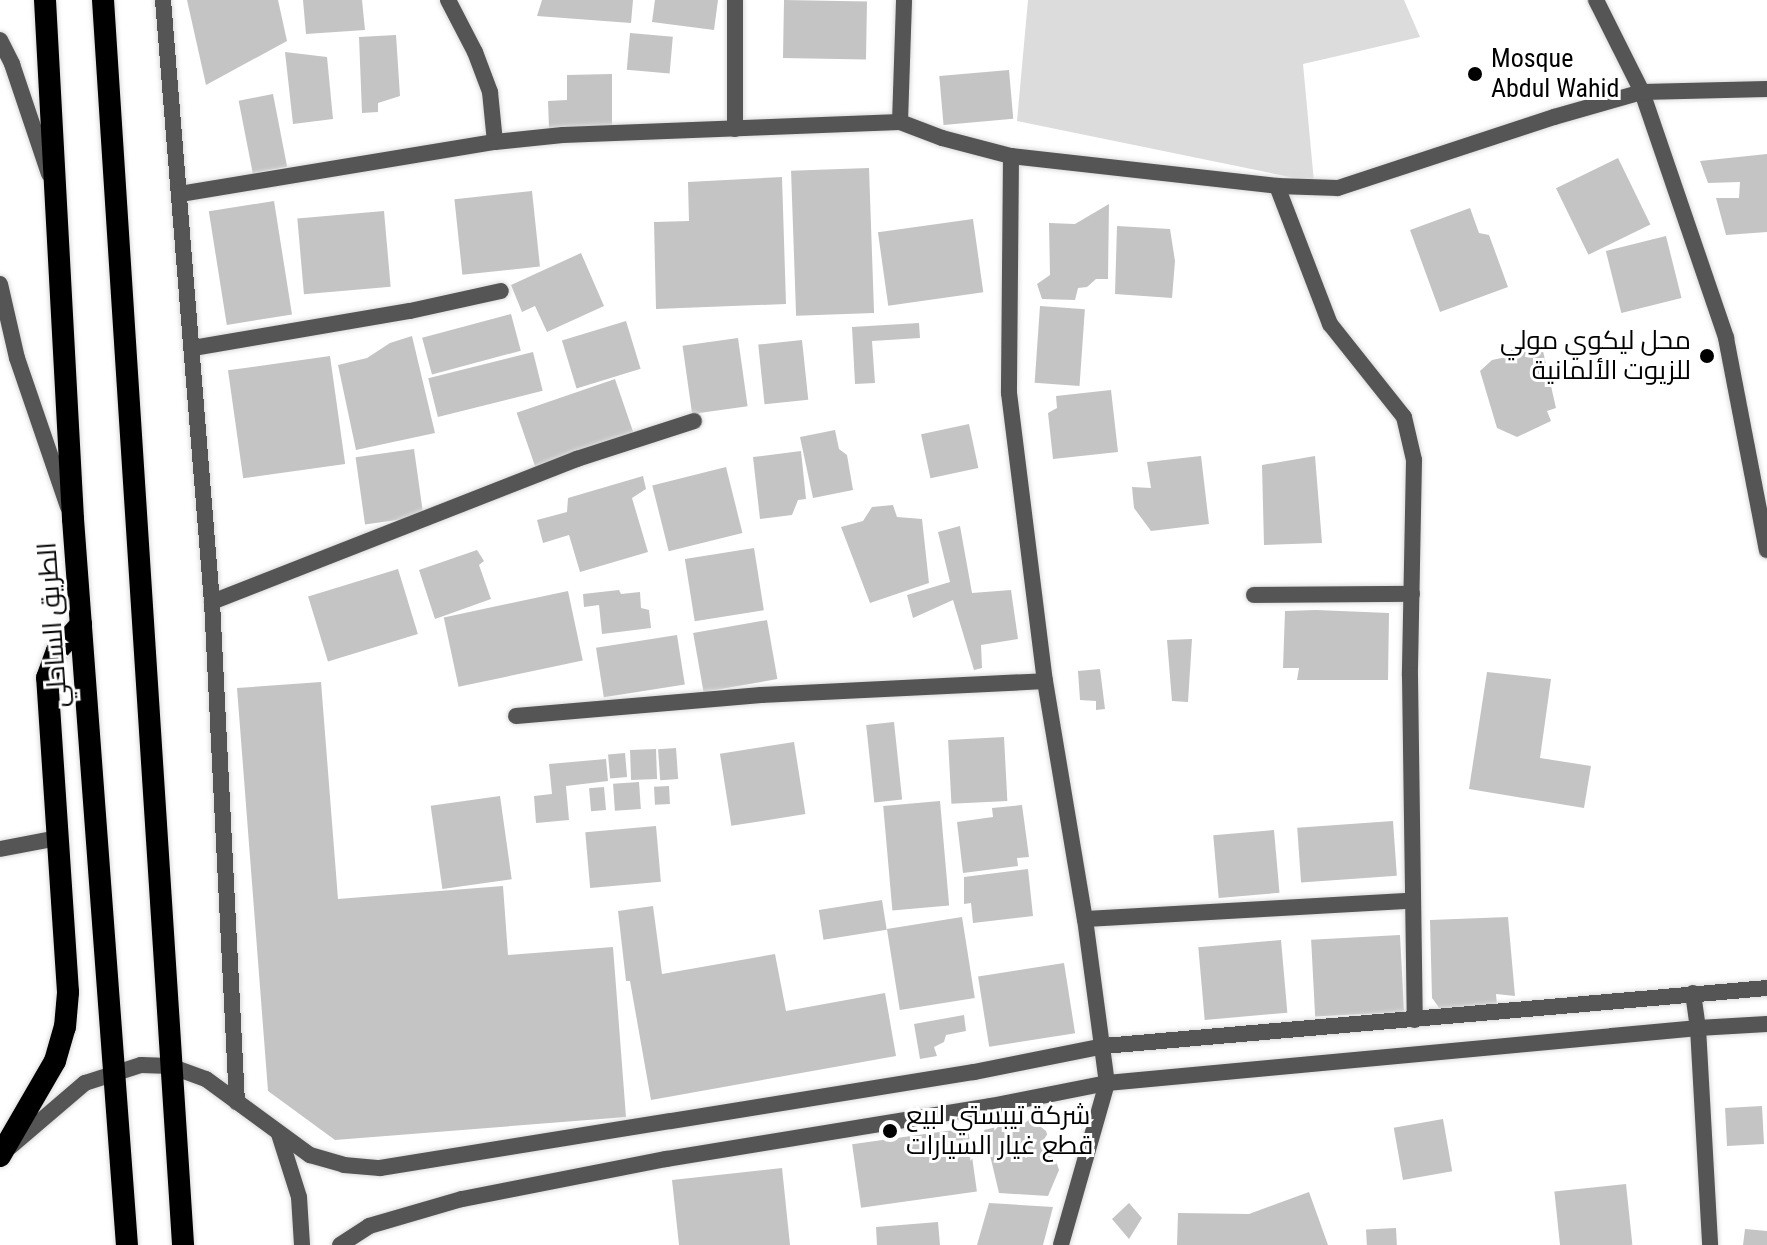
<!DOCTYPE html>
<html>
<head>
<meta charset="utf-8">
<style>
	body { margin:0 }
	#map { position:relative; width:1767px; height:1245px; overflow:hidden; background:#fff; font-family:"Roboto Condensed",Cairo,sans-serif }
	div>[style] { position:absolute }
	[style*='--x'] { left:calc(var(--x)*1px); top:calc(var(--y)*1px); width:calc(var(--w)*1px); rotate:calc(var(--a)*1deg) }
	.green>* { inset:0; background:#dcdcdc }
	.building>* { inset:0; background:#c4c4c4; transform-origin:0 0 }
	.roads { filter:drop-shadow(0 0 2px #dbdbdb) drop-shadow(0 0 2px #dbdbdb) }
	.minor>* { height:16px; margin:-8px; padding:0 8px; transform-origin:8px; border-radius:8px; background:#555 }
	.tertiary>* { height:16px; margin:-8px; padding:0 8px; transform-origin:8px; border-radius:8px; background:#555 }
	.trunk>* { height:22px; margin:-11px; padding:0 11px; transform-origin:11px; border-radius:11px; background:#000 }
	.dots>* { width:22px; height:22px; translate:-50% -50%; box-sizing:border-box; border:4px solid #fff; border-radius:50% }
	span { translate:-50% -50%; white-space:nowrap; text-align:center; line-height:1.15; -webkit-text-stroke:6px #fff; paint-order:stroke }
	.poi-label { font-size:26px; color:#000 }
	.left { translate:0 -50%; text-align:left }
	.right { translate:-100% -50%; text-align:right }
	.street-label { font-size:26px; color:#000 }
</style>
</head>
<body>
<div id="map">
	<div class="green">
		<div style="clip-path:polygon(1028px 0,1404px 0,1420px 37px,1303px 64px,1314px 182px,1017px 121px)"></div>
	</div>
	<div class="building">
		<div style="clip-path:polygon(187px 0,278px 0,287px 41px,206px 85px)"></div>
		<div style="clip-path:polygon(303px 0,362px 0,365px 30px,306px 34px)"></div>
		<div style="clip-path:polygon(542px 0,633px 0,631px 23px,537px 16px)"></div>
		<div style="clip-path:polygon(655px 0,718px 0,714px 30px,652px 22px)"></div>
		<div style="left:784px;top:0;width:83px;height:58px;rotate:1deg"></div>
		<div style="left:630px;top:33px;width:43px;height:37px;rotate:5deg"></div>
		<div style="clip-path:polygon(396px 35px,400px 96px,378px 103px,378px 112px,362px 113px,359px 37px)"></div>
		<div style="clip-path:polygon(285px 52px,327px 57px,333px 119px,293px 124px)"></div>
		<div style="left:1009px;top:70px;width:49px;height:70px;rotate:85deg"></div>
		<div style="clip-path:polygon(612px 74px,612px 128px,549px 129px,548px 101px,567px 100px,567px 75px)"></div>
		<div style="left:273px;top:94px;width:74px;height:35px;rotate:79deg"></div>
		<div style="clip-path:polygon(1767px 154px,1767px 232px,1726px 235px,1716px 198px,1739px 198px,1740px 182px,1708px 183px,1700px 161px)"></div>
		<div style="left:1618px;top:158px;width:74px;height:69px;rotate:64deg"></div>
		<div style="left:869px;top:168px;width:145px;height:78px;rotate:88deg"></div>
		<div style="clip-path:polygon(782px 177px,786px 304px,656px 309px,654px 222px,689px 221px,688px 182px)"></div>
		<div style="left:532px;top:191px;width:76px;height:78px;rotate:84deg"></div>
		<div style="left:274px;top:201px;width:115px;height:66px;rotate:81deg"></div>
		<div style="clip-path:polygon(1109px 204px,1108px 279px,1096px 279px,1087px 287px,1078px 288px,1075px 300px,1042px 299px,1037px 284px,1050px 275px,1049px 223px,1075px 224px)"></div>
		<div style="clip-path:polygon(1470px 208px,1479px 233px,1489px 235px,1508px 287px,1440px 312px,1410px 230px)"></div>
		<div style="left:384px;top:211px;width:76px;height:87px;rotate:85deg"></div>
		<div style="left:973px;top:219px;width:74px;height:96px;rotate:82deg"></div>
		<div style="clip-path:polygon(1117px 226px,1170px 229px,1175px 261px,1172px 298px,1115px 294px)"></div>
		<div style="left:1666px;top:236px;width:64px;height:62px;rotate:76deg"></div>
		<div style="clip-path:polygon(581px 253px,604px 306px,547px 332px,535px 306px,522px 312px,511px 285px)"></div>
		<div style="left:1040px;top:306px;width:45px;height:77px;rotate:4deg"></div>
		<div style="left:511px;top:314px;width:38px;height:92px;rotate:75deg"></div>
		<div style="left:626px;top:321px;width:50px;height:67px;rotate:73deg"></div>
		<div style="clip-path:polygon(919px 323px,920px 338px,872px 341px,875px 383px,855px 384px,852px 327px)"></div>
		<div style="clip-path:polygon(412px 336px,435px 433px,356px 450px,338px 365px,367px 358px,390px 343px)"></div>
		<div style="left:738px;top:338px;width:69px;height:56px;rotate:82deg"></div>
		<div style="left:802px;top:340px;width:60px;height:44px;rotate:84deg"></div>
		<div style="clip-path:polygon(1511px 349px,1543px 351px,1556px 408px,1547px 411px,1551px 421px,1517px 437px,1497px 428px,1480px 371px,1492px 360px,1511px 356px)"></div>
		<div style="left:533px;top:352px;width:40px;height:108px;rotate:76deg"></div>
		<div style="left:330px;top:356px;width:109px;height:103px;rotate:82deg"></div>
		<div style="left:615px;top:379px;width:57px;height:104px;rotate:71deg"></div>
		<div style="clip-path:polygon(1111px 390px,1118px 452px,1053px 459px,1048px 413px,1057px 408px,1056px 396px)"></div>
		<div style="left:969px;top:424px;width:45px;height:49px;rotate:78deg"></div>
		<div style="clip-path:polygon(835px 430px,839px 449px,847px 455px,853px 490px,813px 498px,800px 437px)"></div>
		<div style="left:414px;top:449px;width:68px;height:59px;rotate:82deg"></div>
		<div style="clip-path:polygon(801px 451px,806px 499px,798px 500px,792px 515px,760px 519px,753px 457px)"></div>
		<div style="clip-path:polygon(1201px 456px,1209px 524px,1151px 531px,1134px 508px,1132px 487px,1151px 488px,1147px 462px)"></div>
		<div style="clip-path:polygon(1315px 456px,1322px 543px,1264px 545px,1262px 465px)"></div>
		<div style="left:726px;top:467px;width:68px;height:76px;rotate:76deg"></div>
		<div style="clip-path:polygon(643px 476px,646px 489px,632px 498px,648px 552px,580px 572px,569px 535px,543px 543px,537px 520px,567px 512px,568px 498px)"></div>
		<div style="clip-path:polygon(893px 505px,897px 517px,922px 519px,929px 583px,870px 603px,841px 527px,863px 521px,872px 507px)"></div>
		<div style="clip-path:polygon(960px 526px,972px 593px,1011px 590px,1018px 639px,981px 645px,982px 668px,974px 670px,953px 600px,913px 618px,907px 595px,950px 582px,938px 532px)"></div>
		<div style="left:754px;top:548px;width:63px;height:70px;rotate:81deg"></div>
		<div style="clip-path:polygon(477px 550px,484px 561px,479px 565px,491px 599px,435px 619px,419px 570px)"></div>
		<div style="left:398px;top:569px;width:68px;height:94px;rotate:73deg"></div>
		<div style="clip-path:polygon(619px 590px,621px 594px,640px 592px,641px 608px,649px 610px,651px 628px,602px 634px,599px 605px,584px 607px,583px 594px)"></div>
		<div style="left:568px;top:591px;width:71px;height:127px;rotate:78deg"></div>
		<div style="clip-path:polygon(1316px 610px,1389px 613px,1388px 680px,1297px 680px,1299px 668px,1283px 668px,1285px 611px)"></div>
		<div style="left:767px;top:620px;width:60px;height:75px;rotate:80deg"></div>
		<div style="left:677px;top:635px;width:50px;height:82px;rotate:81deg"></div>
		<div style="clip-path:polygon(1192px 639px,1188px 702px,1172px 701px,1167px 640px)"></div>
		<div style="clip-path:polygon(1100px 669px,1105px 709px,1096px 710px,1096px 701px,1080px 700px,1078px 671px)"></div>
		<div style="clip-path:polygon(1487px 672px,1551px 679px,1540px 758px,1591px 766px,1584px 808px,1469px 789px)"></div>
		<div style="clip-path:polygon(321px 682px,338px 899px,503px 886px,508px 955px,613px 947px,626px 1117px,335px 1140px,268px 1091px,237px 688px)"></div>
		<div style="left:894px;top:722px;width:78px;height:28px;rotate:84deg"></div>
		<div style="left:1004px;top:737px;width:64px;height:56px;rotate:87deg"></div>
		<div style="left:794px;top:742px;width:73px;height:75px;rotate:81deg"></div>
		<div style="left:676px;top:748px;width:31px;height:18px;rotate:86deg"></div>
		<div style="left:656px;top:749px;width:30px;height:26px;rotate:88deg"></div>
		<div style="left:625px;top:753px;width:24px;height:17px;rotate:85deg"></div>
		<div style="clip-path:polygon(606px 759px,608px 781px,566px 786px,569px 820px,536px 823px,534px 796px,552px 794px,549px 764px)"></div>
		<div style="left:639px;top:782px;width:27px;height:26px;rotate:86deg"></div>
		<div style="left:669px;top:786px;width:18px;height:15px;rotate:87deg"></div>
		<div style="left:604px;top:787px;width:23px;height:15px;rotate:85deg"></div>
		<div style="left:500px;top:796px;width:84px;height:70px;rotate:82deg"></div>
		<div style="left:940px;top:801px;width:105px;height:57px;rotate:85deg"></div>
		<div style="clip-path:polygon(1022px 805px,1029px 857px,1017px 858px,1018px 866px,963px 873px,957px 822px,993px 817px,992px 808px)"></div>
		<div style="left:1393px;top:821px;width:55px;height:96px;rotate:86deg"></div>
		<div style="left:656px;top:826px;width:56px;height:71px;rotate:85deg"></div>
		<div style="left:1274px;top:830px;width:63px;height:61px;rotate:85deg"></div>
		<div style="clip-path:polygon(1028px 869px,1033px 916px,973px 923px,971px 903px,964px 904px,964px 877px)"></div>
		<div style="left:882px;top:900px;width:30px;height:64px;rotate:81deg"></div>
		<div style="clip-path:polygon(653px 906px,662px 974px,775px 954px,786px 1011px,885px 993px,896px 1056px,651px 1100px,630px 981px,626px 981px,618px 911px)"></div>
		<div style="left:962px;top:917px;width:82px;height:76px;rotate:81deg"></div>
		<div style="clip-path:polygon(1508px 917px,1515px 996px,1496px 994px,1497px 1005px,1440px 1009px,1432px 998px,1430px 920px)"></div>
		<div style="left:1400px;top:935px;width:77px;height:89px;rotate:87deg"></div>
		<div style="left:1281px;top:940px;width:73px;height:83px;rotate:85deg"></div>
		<div style="left:1064px;top:963px;width:71px;height:87px;rotate:81deg"></div>
		<div style="clip-path:polygon(964px 1015px,966px 1031px,946px 1035px,944px 1042px,934px 1047px,937px 1056px,920px 1059px,914px 1024px)"></div>
		<div style="left:1762px;top:1106px;width:38px;height:37px;rotate:87deg"></div>
		<div style="clip-path:polygon(1031px 1119px,1046px 1131px,1059px 1170px,1048px 1196px,999px 1193px,984px 1130px)"></div>
		<div style="left:1443px;top:1119px;width:53px;height:50px;rotate:80deg"></div>
		<div style="left:968px;top:1128px;width:64px;height:117px;rotate:82deg"></div>
		<div style="clip-path:polygon(782px 1168px,790px 1245px,679px 1245px,672px 1180px)"></div>
		<div style="left:1626px;top:1184px;width:61px;height:72px;rotate:84deg"></div>
		<div style="clip-path:polygon(1309px 1192px,1328px 1245px,1177px 1245px,1178px 1213px,1249px 1214px)"></div>
		<div style="clip-path:polygon(989px 1203px,1053px 1207px,1043px 1245px,977px 1245px)"></div>
		<div style="clip-path:polygon(1129px 1203px,1142px 1218px,1129px 1239px,1112px 1219px)"></div>
		<div style="clip-path:polygon(938px 1222px,940px 1245px,877px 1245px,876px 1227px)"></div>
		<div style="left:1396px;top:1228px;width:17px;height:30px;rotate:87deg"></div>
		<div style="clip-path:polygon(1745px 1229px,1767px 1231px,1767px 1245px,1743px 1245px)"></div>
	</div>
	<div class="roads">
		<div class="minor">
			<div style="--x:163;--y:0;--w:604;--a:85.35"></div>
			<div style="--x:212;--y:602;--w:501;--a:87.14"></div>
			<div style="--x:448;--y:0;--w:59;--a:62.6"></div>
			<div style="--x:475;--y:52;--w:43;--a:69.4"></div>
			<div style="--x:490;--y:92;--w:50;--a:84.3"></div>
			<div style="--x:1596;--y:0;--w:103;--a:63.4"></div>
			<div style="--x:1642;--y:92;--w:260;--a:71.1"></div>
			<div style="--x:1726;--y:338;--w:216;--a:79.1"></div>
			<div style="--x:0;--y:40;--w:27;--a:63"></div>
			<div style="--x:12;--y:64;--w:116;--a:71.4"></div>
			<div style="--x:900;--y:122;--w:122;--a:-88.1"></div>
			<div style="--x:735;--y:129;--w:129;--a:-90"></div>
			<div style="--x:1011;--y:156;--w:237;--a:90.5"></div>
			<div style="--x:1009;--y:393;--w:290;--a:82.9"></div>
			<div style="--x:1045;--y:681;--w:241;--a:80.5"></div>
			<div style="--x:1085;--y:919;--w:165;--a:82.4"></div>
			<div style="--x:1107;--y:1083;--w:168;--a:105.9"></div>
			<div style="--x:1277;--y:186;--w:148;--a:69"></div>
			<div style="--x:1330;--y:324;--w:119;--a:51.5"></div>
			<div style="--x:1404;--y:417;--w:44;--a:76.9"></div>
			<div style="--x:1414;--y:460;--w:216;--a:91.1"></div>
			<div style="--x:1410;--y:676;--w:344;--a:89.2"></div>
			<div style="--x:180;--y:194;--w:319;--a:-9.4"></div>
			<div style="--x:495;--y:142;--w:68;--a:-5.9"></div>
			<div style="--x:563;--y:135;--w:337;--a:-2.2"></div>
			<div style="--x:900;--y:122;--w:45;--a:20.9"></div>
			<div style="--x:942;--y:138;--w:71;--a:14.6"></div>
			<div style="--x:1011;--y:156;--w:268;--a:6.4"></div>
			<div style="--x:1277;--y:186;--w:61;--a:1.9"></div>
			<div style="--x:1338;--y:188;--w:227;--a:-18.2"></div>
			<div style="--x:1554;--y:117;--w:91;--a:-15.9"></div>
			<div style="--x:1642;--y:92;--w:125;--a:-1.4"></div>
			<div style="--x:0;--y:284;--w:76;--a:77.1"></div>
			<div style="--x:17;--y:358;--w:157;--a:71.1"></div>
			<div style="--x:193;--y:348;--w:220;--a:-9.7"></div>
			<div style="--x:410;--y:311;--w:93;--a:-12.4"></div>
			<div style="--x:1254;--y:595;--w:158;--a:-0.4"></div>
			<div style="--x:212;--y:602;--w:392;--a:-21.4"></div>
			<div style="--x:577;--y:459;--w:123;--a:-18"></div>
			<div style="--x:516;--y:716;--w:246;--a:-4.9"></div>
			<div style="--x:761;--y:695;--w:284;--a:-2.8"></div>
			<div style="--x:0;--y:849;--w:58;--a:-10.9"></div>
			<div style="--x:1085;--y:919;--w:326;--a:-3.2"></div>
			<div style="--x:1693;--y:993;--w:35;--a:82"></div>
			<div style="--x:1698;--y:1028;--w:217;--a:86.8"></div>
			<div style="--x:170;--y:1066;--w:38;--a:20"></div>
			<div style="--x:206;--y:1079;--w:129;--a:36.2"></div>
			<div style="--x:310;--y:1155;--w:35;--a:16"></div>
			<div style="--x:344;--y:1165;--w:36;--a:5"></div>
			<div style="--x:380;--y:1168;--w:602;--a:-9.18"></div>
			<div style="--x:974;--y:1072;--w:133;--a:-11.3"></div>
			<div style="--x:1104;--y:1046;--w:666;--a:-5"></div>
			<div style="--x:279;--y:1134;--w:66;--a:72.4"></div>
			<div style="--x:299;--y:1197;--w:48;--a:86.4"></div>
			<div style="--x:340;--y:1245;--w:35;--a:-33"></div>
			<div style="--x:369;--y:1226;--w:97;--a:-16.2"></div>
			<div style="--x:462;--y:1199;--w:208;--a:-11.1"></div>
			<div style="--x:666;--y:1159;--w:329;--a:-9.3"></div>
			<div style="--x:991;--y:1106;--w:118;--a:-11.2"></div>
			<div style="--x:1107;--y:1083;--w:594;--a:-5.32"></div>
			<div style="--x:1698;--y:1028;--w:69;--a:-3.3"></div>
		</div>
		<div class="tertiary">
			<div style="--x:10;--y:1147;--w:99;--a:-40.5"></div>
			<div style="--x:85;--y:1083;--w:59;--a:-17.8"></div>
			<div style="--x:141;--y:1065;--w:29;--a:2"></div>
		</div>
		<div class="trunk">
			<div style="--x:45;--y:0;--w:520;--a:86.91"></div>
			<div style="--x:73;--y:519;--w:728;--a:85.75"></div>
			<div style="--x:103;--y:0;--w:1248;--a:86.32"></div>
			<div style="--x:0;--y:1156;--w:110;--a:-59.9"></div>
			<div style="--x:55;--y:1061;--w:35;--a:-74"></div>
			<div style="--x:65;--y:1027;--w:35;--a:-85"></div>
			<div style="--x:68;--y:992;--w:315;--a:-93.8"></div>
			<div style="--x:47;--y:678;--w:29;--a:-70"></div>
			<div style="--x:57;--y:651;--w:36;--a:-48"></div>
		</div>
	</div>
	<div class="dots">
		<div style="left:1475px;top:74px;background:#000"></div>
		<div style="left:1707px;top:356px;background:#000"></div>
		<div style="left:890px;top:1131px;background:#000"></div>
	</div>
	<div class="poi-label">
		<span class="left" style="left:1491px;top:74px">Mosque<br>Abdul Wahid</span>
		<span class="right" style="left:1691px;top:356px">محل ليكوي مولي<br>للزيوت الألمانية</span>
		<span class="left" style="left:906px;top:1131px">شركة تيبستي لبيع<br>قطع غيار السيارات</span>
	</div>
	<div class="street-label">
		<span style="left:53px;top:625px;rotate:-94deg">الطريق الساحلي</span>
	</div>
</div>
</body>
</html>
